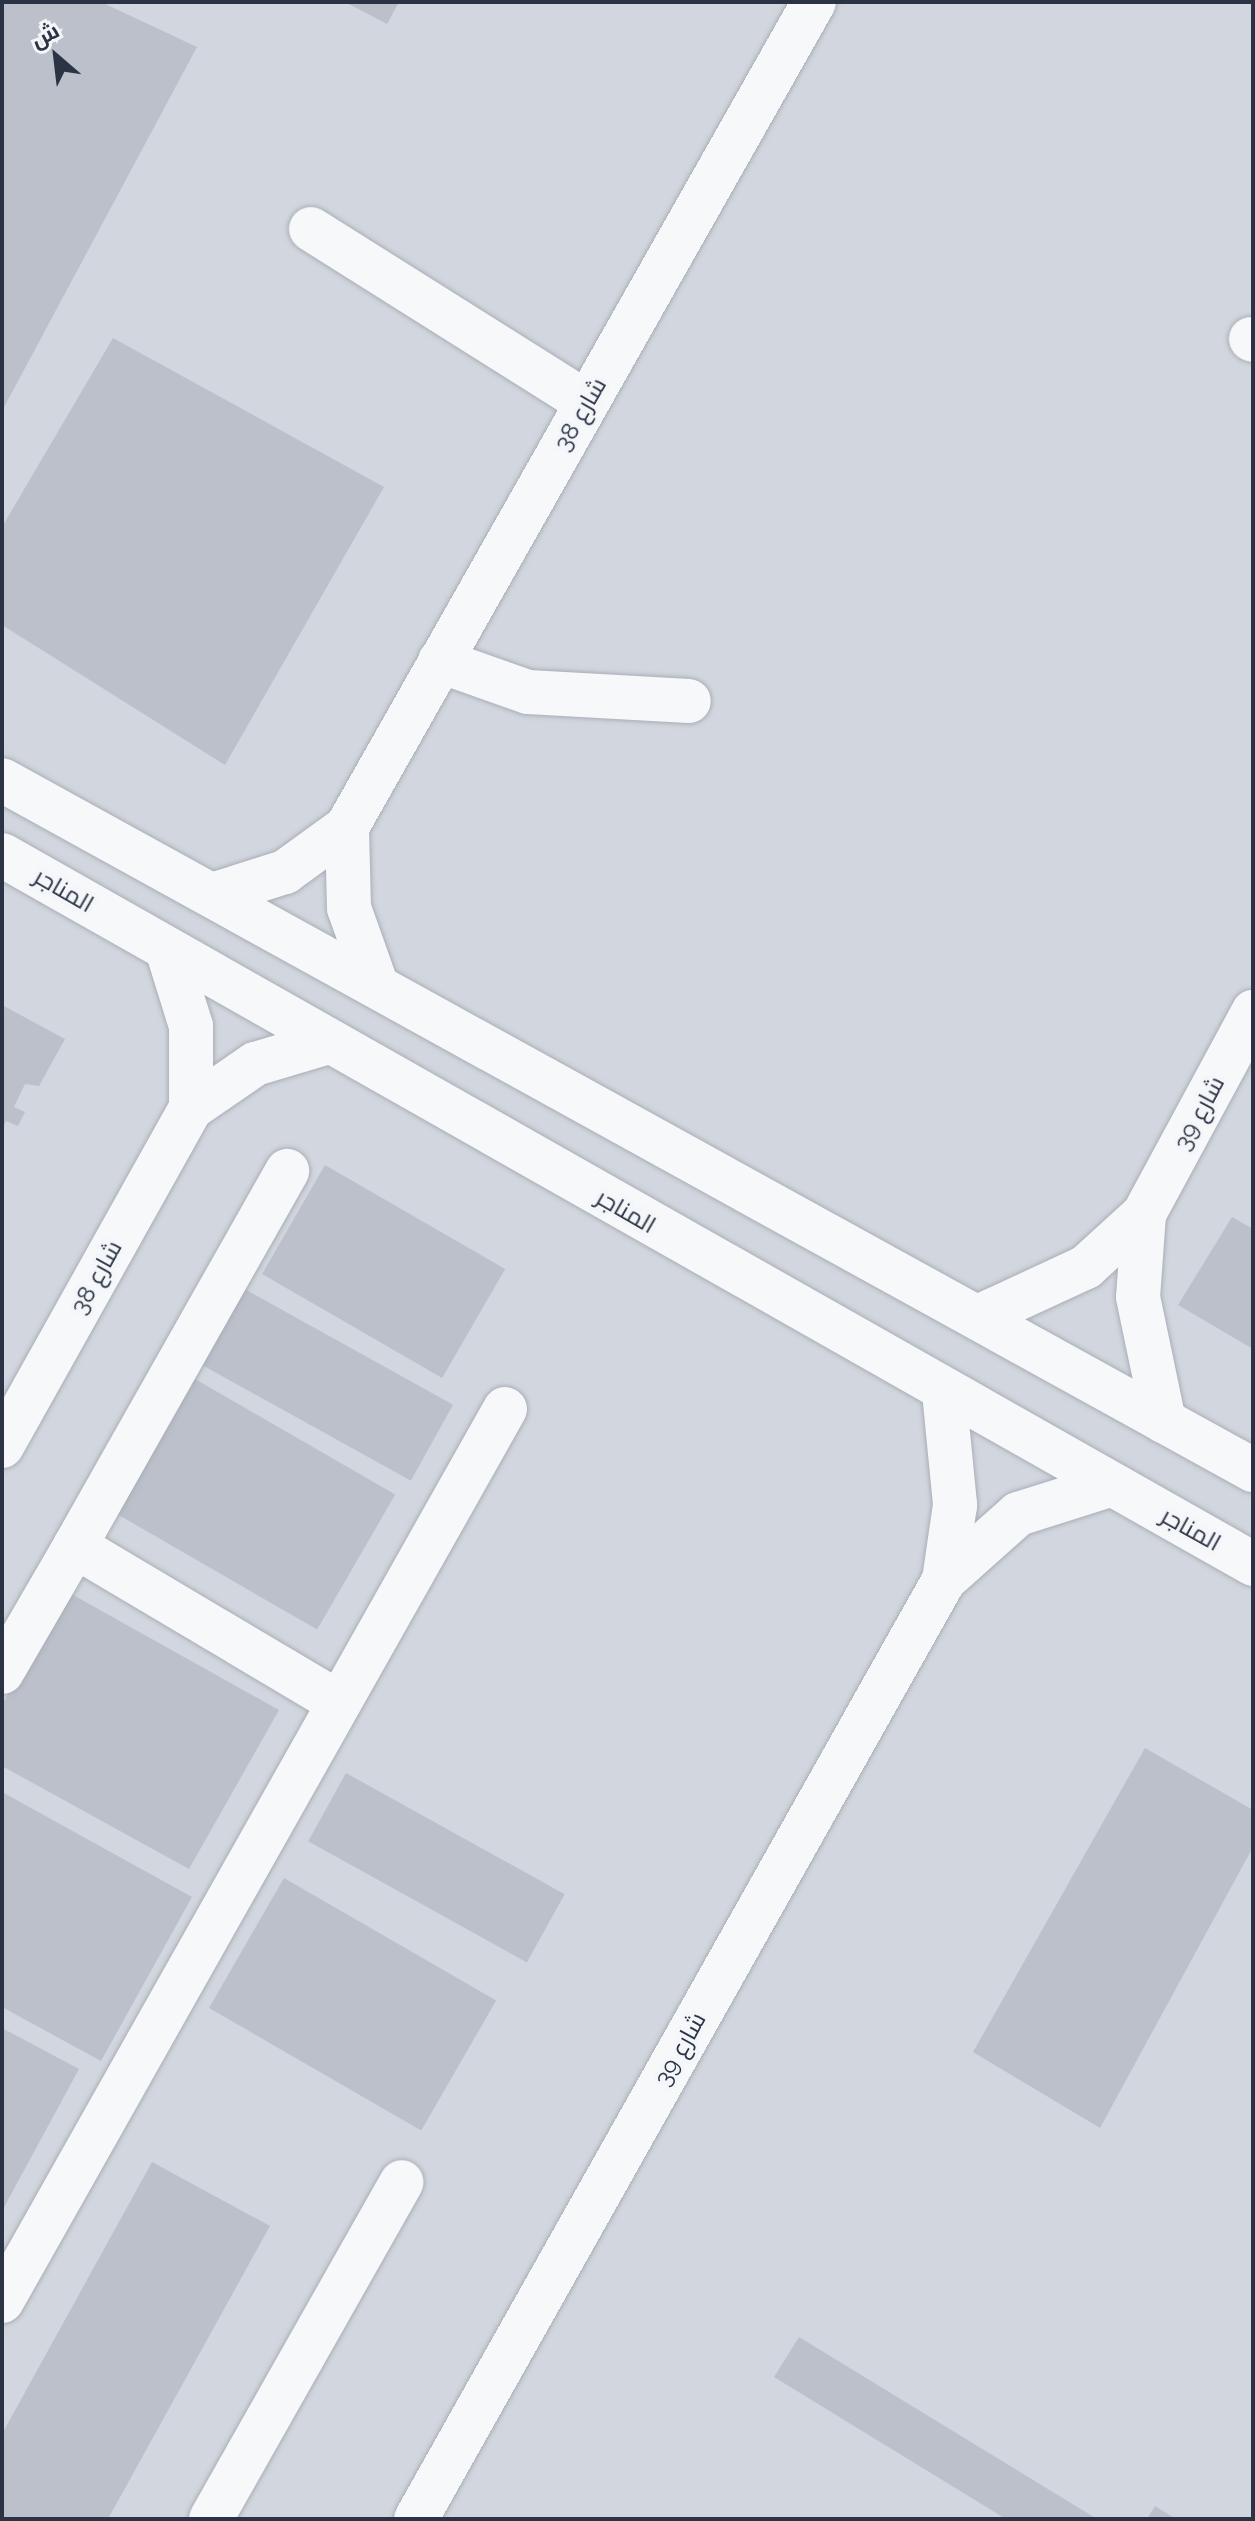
<!DOCTYPE html>
<html>
<head>
<meta charset="utf-8">
<style>
	body { margin:0 }
	#map { position:relative; width:1255px; height:2521px; overflow:hidden; background:#e4e7ec; font-family:Raleway,Cairo,sans-serif }
	div>[style] { position:absolute }
	[style*='--x'] { left:calc(var(--x)*1px); top:calc(var(--y)*1px); width:calc(var(--w)*1px); rotate:calc(var(--a)*1deg) }
	.built>* { inset:0; background:#d2d6de; transform-origin:0 0 }
	.building>* { inset:0; background:#bbc0ca; transform-origin:0 0 }
	.roads { filter:drop-shadow(0 0 2px #a9aeb7) drop-shadow(0 0 2px #a9aeb7) }
	.minor>* { height:44px; margin:-22px; padding:0 22px; transform-origin:22px; border-radius:22px; background:#f7f8fa }
	span { translate:-50% -50%; white-space:nowrap; text-align:center; line-height:1.15; -webkit-text-stroke:8px #f4f6f9; paint-order:stroke }
	.street-label { font-size:24px; color:#2b3445 }
	.frame { position:absolute; inset:0; border:4px solid #2b3445; pointer-events:none }
	.north { position:absolute; left:16px; top:16px; width:80px; height:80px; -webkit-text-stroke:6px #f4f6f9; paint-order:stroke; rotate:332deg; font-size:22px; font-weight:700; line-height:32px; text-align:center; color:#2b3445 }
	.north::after { content:''; display:block; margin:auto; width:28px; height:36px; background:#2b3445; clip-path:polygon(50% 0,100% 100%,50% 72%,0 100%) }
</style>
</head>
<body>
<div id="map">
	<div class="built">
		<div style="left:2px;top:2px;width:1251px;height:2517px"></div>
	</div>
	<div class="building">
		<div style="clip-path:polygon(2px 2px,101px 2px,197px 47px,2px 411px)"></div>
		<div style="clip-path:polygon(345px 2px,399px 2px,387px 24px)"></div>
		<div style="clip-path:polygon(113px 338px,384px 487px,225px 765px,2px 625px,2px 527px)"></div>
		<div style="clip-path:polygon(2px 1005px,65px 1039px,39px 1086px,25px 1084px,14px 1107px,25px 1112px,18px 1126px,6px 1121px,2px 1129px)"></div>
		<div style="left:325px;top:1165px;width:208px;height:126px;rotate:30deg"></div>
		<div style="clip-path:polygon(1232px 1217px,1253px 1229px,1253px 1349px,1178px 1305px)"></div>
		<div style="left:230px;top:1281px;width:255px;height:87px;rotate:29deg"></div>
		<div style="left:183px;top:1372px;width:245px;height:156px;rotate:30deg"></div>
		<div style="clip-path:polygon(66px 1591px,279px 1710px,189px 1869px,2px 1766px,2px 1705px)"></div>
		<div style="clip-path:polygon(1145px 1748px,1253px 1810px,1253px 1847px,1100px 2128px,973px 2052px)"></div>
		<div style="left:346px;top:1773px;width:250px;height:78px;rotate:29deg"></div>
		<div style="clip-path:polygon(2px 1792px,192px 1897px,101px 2061px,2px 2007px)"></div>
		<div style="left:284px;top:1878px;width:245px;height:150px;rotate:30deg"></div>
		<div style="clip-path:polygon(2px 2028px,79px 2069px,2px 2211px)"></div>
		<div style="clip-path:polygon(152px 2162px,270px 2226px,108px 2519px,2px 2519px,2px 2434px)"></div>
		<div style="clip-path:polygon(799px 2337px,1097px 2519px,1006px 2519px,774px 2377px)"></div>
		<div style="clip-path:polygon(1155px 2506px,1176px 2519px,1147px 2519px)"></div>
	</div>
	<div class="roads">
		<div class="minor">
			<div style="--x:311;--y:229;--w:325;--a:32.2"></div>
			<div style="--x:1251;--y:339;--w:2;--a:27"></div>
			<div style="--x:440;--y:661;--w:93;--a:19.4"></div>
			<div style="--x:528;--y:692;--w:161;--a:3.2"></div>
			<div style="--x:2;--y:780;--w:1429;--a:28.88"></div>
			<div style="--x:347;--y:827;--w:81;--a:88.6"></div>
			<div style="--x:349;--y:908;--w:81;--a:70.4"></div>
			<div style="--x:2;--y:855;--w:1438;--a:29.54"></div>
			<div style="--x:212;--y:895;--w:77;--a:-17.5"></div>
			<div style="--x:285;--y:872;--w:77;--a:-36"></div>
			<div style="--x:347;--y:827;--w:948;--a:-60.49"></div>
			<div style="--x:167;--y:949;--w:81;--a:72.7"></div>
			<div style="--x:191;--y:1026;--w:82;--a:90"></div>
			<div style="--x:1144;--y:1214;--w:83;--a:94.1"></div>
			<div style="--x:1138;--y:1297;--w:127;--a:78.2"></div>
			<div style="--x:978;--y:1317;--w:119;--a:-24.8"></div>
			<div style="--x:1086;--y:1267;--w:79;--a:-42.4"></div>
			<div style="--x:1144;--y:1214;--w:230;--a:-61.6"></div>
			<div style="--x:944;--y:1392;--w:114;--a:84.4"></div>
			<div style="--x:955;--y:1505;--w:76;--a:98.3"></div>
			<div style="--x:2;--y:1446;--w:387;--a:-60.8"></div>
			<div style="--x:191;--y:1108;--w:78;--a:-34.5"></div>
			<div style="--x:255;--y:1064;--w:77;--a:-16.6"></div>
			<div style="--x:75;--y:1546;--w:431;--a:-60.5"></div>
			<div style="--x:2;--y:1672;--w:146;--a:-59.9"></div>
			<div style="--x:75;--y:1546;--w:307;--a:30.7"></div>
			<div style="--x:2;--y:2301;--w:1024;--a:-60.58"></div>
			<div style="--x:211;--y:2519;--w:387;--a:-60.5"></div>
			<div style="--x:416;--y:2519;--w:1077;--a:-60.65"></div>
			<div style="--x:944;--y:1580;--w:99;--a:-41.7"></div>
			<div style="--x:1018;--y:1514;--w:96;--a:-17.5"></div>
		</div>
	</div>
	<div class="street-label">
		<span style="left:580px;top:414px;rotate:-60deg">شارع 38</span>
		<span style="left:64px;top:890px;rotate:30deg">المناجر</span>
		<span style="left:1199px;top:1113px;rotate:-62deg">شارع 39</span>
		<span style="left:626px;top:1211px;rotate:30deg">المناجر</span>
		<span style="left:96px;top:1277px;rotate:-61deg">شارع 38</span>
		<span style="left:1191px;top:1529px;rotate:29deg">المناجر</span>
		<span style="left:680px;top:2049px;rotate:-61deg">شارع 39</span>
	</div>
	<div class="frame"></div>
	<div class="north">ش</div>
</div>
</body>
</html>
